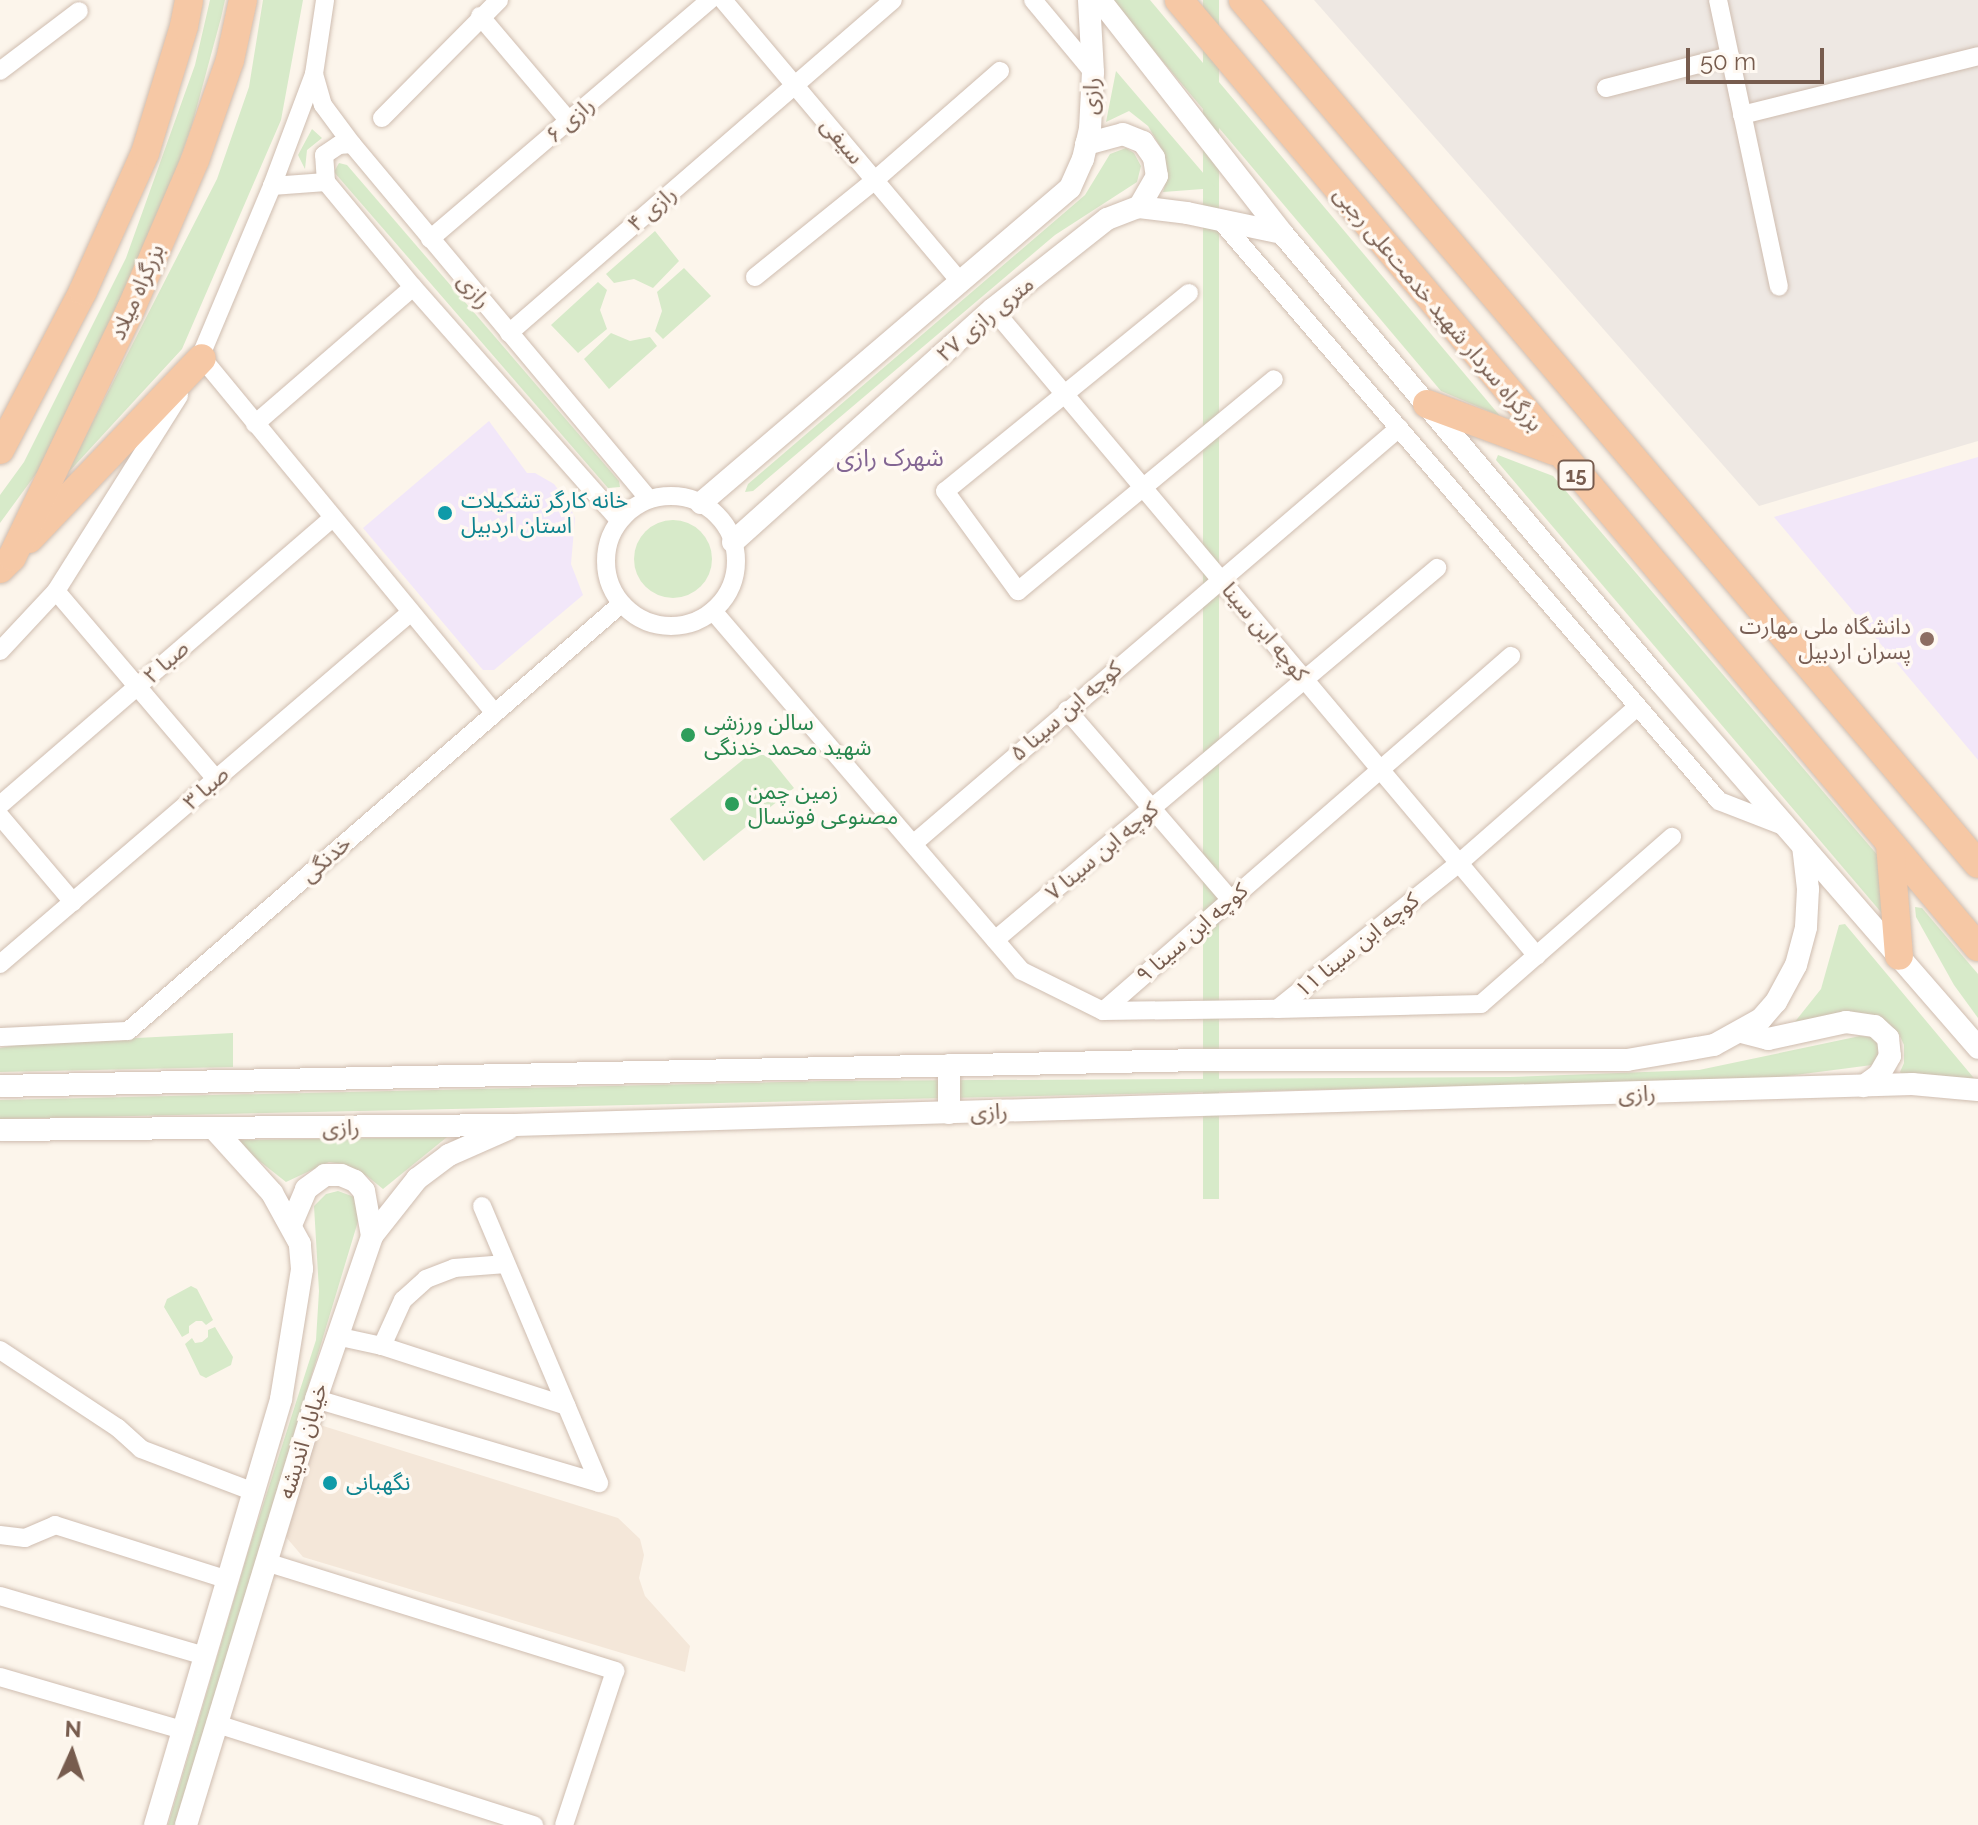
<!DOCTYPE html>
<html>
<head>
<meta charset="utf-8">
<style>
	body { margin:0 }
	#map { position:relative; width:1978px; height:1825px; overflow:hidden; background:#fcf5eb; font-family:Raleway,"Noto Sans Arabic",sans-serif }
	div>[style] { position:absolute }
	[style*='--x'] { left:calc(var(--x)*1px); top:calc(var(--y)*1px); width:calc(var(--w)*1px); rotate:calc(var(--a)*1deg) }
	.residential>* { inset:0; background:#f4e7d9 }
	.industrial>* { inset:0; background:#eee8e3 }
	.education>* { inset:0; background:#f2e7f9 }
	.green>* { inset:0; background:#d7eac9; transform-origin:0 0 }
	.round { border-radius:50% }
	.roads { filter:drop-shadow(0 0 2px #cfbdb0) drop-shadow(0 0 2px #cfbdb0) }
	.minor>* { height:18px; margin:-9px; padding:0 9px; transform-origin:9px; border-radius:9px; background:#fff }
	.minor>.ring { margin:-9px; padding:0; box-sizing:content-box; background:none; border:18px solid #fff; border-radius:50% }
	.tertiary>* { height:22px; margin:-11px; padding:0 11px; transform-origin:11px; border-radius:11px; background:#fff }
	.trunk>* { height:28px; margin:-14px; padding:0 14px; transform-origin:14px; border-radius:14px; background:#f6c8a5 }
	.dots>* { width:22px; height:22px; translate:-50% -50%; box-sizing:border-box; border:4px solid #fff9f2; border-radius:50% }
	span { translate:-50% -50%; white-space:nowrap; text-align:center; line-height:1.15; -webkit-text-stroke:7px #fff9f2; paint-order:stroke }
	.shield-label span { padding:2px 6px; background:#fff9f2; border:2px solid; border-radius:6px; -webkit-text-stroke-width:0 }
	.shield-label { font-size:20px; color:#775c4e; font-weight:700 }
	.street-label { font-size:22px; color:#775c4e }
	.culture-label { font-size:22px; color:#0d838f }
	.left { translate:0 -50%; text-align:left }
	.education-label { font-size:22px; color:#785e54 }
	.right { translate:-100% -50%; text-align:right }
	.leisure-label { font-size:22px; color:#27864d }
	.neighbourhood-label { font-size:24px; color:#836693 }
	.north { position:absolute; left:32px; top:1713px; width:80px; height:80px; -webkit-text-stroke:6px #fff9f2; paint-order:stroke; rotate:3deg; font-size:22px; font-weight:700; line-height:32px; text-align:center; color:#775c4e }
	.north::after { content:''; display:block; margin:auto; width:28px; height:36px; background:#775c4e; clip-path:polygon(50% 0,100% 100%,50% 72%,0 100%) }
	.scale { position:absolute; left:1686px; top:48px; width:138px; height:36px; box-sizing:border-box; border:4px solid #775c4e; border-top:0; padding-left:10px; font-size:24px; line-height:28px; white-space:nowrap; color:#775c4e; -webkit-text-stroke:6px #fff9f2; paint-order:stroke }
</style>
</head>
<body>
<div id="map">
	<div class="residential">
		<div style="clip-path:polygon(320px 1425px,618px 1518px,640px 1539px,644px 1555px,639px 1578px,645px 1596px,690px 1646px,685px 1672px,303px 1557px,286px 1537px)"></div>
	</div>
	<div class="industrial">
		<div style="clip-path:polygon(1314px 0,1978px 0,1978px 441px,1759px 506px)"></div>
	</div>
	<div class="education">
		<div style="clip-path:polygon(489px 421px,527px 473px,535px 473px,554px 484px,569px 504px,575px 518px,571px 564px,583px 595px,494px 670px,483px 670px,363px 528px)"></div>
		<div style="clip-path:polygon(1978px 457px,1978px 760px,1774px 517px)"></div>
	</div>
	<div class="green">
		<div style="clip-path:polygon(210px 0,225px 0,221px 18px,192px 125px,159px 218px,38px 471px,0 523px,0 495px,24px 462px,126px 258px,195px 65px)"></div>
		<div style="clip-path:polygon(263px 0,303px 0,281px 120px,182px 349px,65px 476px,217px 179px,249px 87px)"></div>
		<div style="clip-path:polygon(1111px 0,1150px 0,1500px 416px,1441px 391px)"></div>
		<div style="left:1203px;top:0;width:16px;height:1199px"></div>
		<div style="clip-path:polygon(1116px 71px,1216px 188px,1163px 192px,1167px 178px,1164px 153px,1148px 126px,1129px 111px,1106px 122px)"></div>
		<div style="clip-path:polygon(312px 129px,322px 138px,307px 150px,305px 169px,298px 155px)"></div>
		<div style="clip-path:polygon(1126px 148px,1134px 153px,1141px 166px,1137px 182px,1055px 235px,753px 491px,745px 492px,748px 484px,1085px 195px,1110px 154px)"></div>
		<div style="clip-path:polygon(339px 163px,347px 165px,619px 481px,620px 487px,608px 488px,334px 172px)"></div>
		<div style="clip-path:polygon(655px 231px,679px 261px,653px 288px,634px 279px,614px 283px,606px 274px)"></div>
		<div style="clip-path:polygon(684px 268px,711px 296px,663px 339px,655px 331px,662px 311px,657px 292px)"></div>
		<div style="clip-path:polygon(598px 282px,607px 290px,600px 310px,607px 329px,578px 353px,551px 325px)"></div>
		<div style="clip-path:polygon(611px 333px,630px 341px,650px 337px,657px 346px,609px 389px,584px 359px)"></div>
		<div style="clip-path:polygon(1498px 455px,1553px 476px,1886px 865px,1886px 918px,1496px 460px)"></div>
		<div class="round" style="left:634px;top:520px;width:78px;height:78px"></div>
		<div style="left:760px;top:746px;width:54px;height:116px;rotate:51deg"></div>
		<div style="clip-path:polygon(1915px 907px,1922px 908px,1978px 974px,1978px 1018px,1954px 985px,1916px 917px)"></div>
		<div style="clip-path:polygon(1845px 924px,1978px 1083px,1904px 1076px,1900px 1072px,1904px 1063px,1904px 1045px,1898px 1032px,1890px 1028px,1790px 1028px,1821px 989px,1839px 925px)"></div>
		<div style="clip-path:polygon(233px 1033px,233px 1067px,0 1072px,0 1048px,22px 1044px)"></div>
		<div style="clip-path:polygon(1860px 1036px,1873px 1037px,1878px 1045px,1878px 1055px,1872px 1065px,1756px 1080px,0 1119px,0 1100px,824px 1081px,1510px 1077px,1699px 1070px)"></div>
		<div style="clip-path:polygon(447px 1137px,383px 1189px,367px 1176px,343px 1164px,329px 1162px,286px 1182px,233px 1140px)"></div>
		<div style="clip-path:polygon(338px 1191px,357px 1198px,359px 1218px,176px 1825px,168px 1825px,248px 1552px,316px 1340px,319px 1291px,314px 1206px,326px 1194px)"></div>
		<div style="clip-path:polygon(191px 1286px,197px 1289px,213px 1320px,206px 1325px,202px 1321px,196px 1321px,189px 1326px,189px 1333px,182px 1337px,164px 1307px,167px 1299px)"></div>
		<div style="clip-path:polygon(215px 1327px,233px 1357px,231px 1365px,206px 1378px,200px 1375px,185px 1344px,192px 1338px,195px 1343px,202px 1342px,208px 1337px,208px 1330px)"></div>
	</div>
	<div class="roads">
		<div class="minor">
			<div style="--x:723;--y:0;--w:368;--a:49.9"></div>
			<div style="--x:1033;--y:0;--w:94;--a:50.2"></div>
			<div style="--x:1718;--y:0;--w:293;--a:78"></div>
			<div style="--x:480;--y:16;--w:138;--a:49.7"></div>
			<div style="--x:0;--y:71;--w:99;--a:-37.2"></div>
			<div style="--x:314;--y:74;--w:32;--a:74"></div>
			<div style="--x:323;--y:105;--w:49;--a:53.4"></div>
			<div style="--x:352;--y:144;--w:463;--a:50.1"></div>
			<div style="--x:1606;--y:88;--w:128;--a:-14.5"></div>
			<div style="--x:1742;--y:115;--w:243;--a:-14"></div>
			<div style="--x:382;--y:118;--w:166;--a:-45.2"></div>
			<div style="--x:326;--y:182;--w:27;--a:-94"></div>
			<div style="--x:324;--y:155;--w:18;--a:-34"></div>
			<div style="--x:339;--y:145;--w:13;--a:-4"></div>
			<div style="--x:272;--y:186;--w:54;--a:-4.2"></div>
			<div style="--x:326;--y:182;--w:136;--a:50.4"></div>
			<div style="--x:413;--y:287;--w:311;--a:48.5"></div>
			<div style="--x:1220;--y:220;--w:766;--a:49.34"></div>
			<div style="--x:1719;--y:801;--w:72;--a:21.2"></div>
			<div style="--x:430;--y:239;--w:368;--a:-40.5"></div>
			<div style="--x:755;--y:277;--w:154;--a:-38.9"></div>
			<div style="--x:875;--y:180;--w:166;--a:-41.1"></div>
			<div style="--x:1189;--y:293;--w:314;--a:140.9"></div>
			<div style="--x:945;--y:491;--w:124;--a:53.9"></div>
			<div style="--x:1018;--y:591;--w:332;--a:-39.6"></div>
			<div style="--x:993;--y:309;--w:845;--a:49.94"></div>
			<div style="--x:509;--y:333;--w:508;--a:-40.93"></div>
			<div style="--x:202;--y:358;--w:460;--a:50.5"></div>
			<div style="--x:196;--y:367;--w:196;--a:-67.2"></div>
			<div style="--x:272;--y:186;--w:120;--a:-69.4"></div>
			<div style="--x:314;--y:74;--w:75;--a:-81.5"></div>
			<div style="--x:255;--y:424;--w:209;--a:-40.9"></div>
			<div class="ring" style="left:606px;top:496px;width:112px;height:112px"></div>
			<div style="--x:56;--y:591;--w:247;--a:49.6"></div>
			<div style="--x:713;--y:611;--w:474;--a:49.4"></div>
			<div style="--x:1022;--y:971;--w:90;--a:26.3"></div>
			<div style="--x:1103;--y:1011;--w:541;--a:-41.03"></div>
			<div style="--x:0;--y:651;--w:82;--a:-47"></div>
			<div style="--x:56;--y:591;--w:231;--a:-57.8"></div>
			<div style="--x:1067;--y:710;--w:251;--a:49.2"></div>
			<div style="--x:0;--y:805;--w:439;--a:-40.8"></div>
			<div style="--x:0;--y:816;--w:113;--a:49.7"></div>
			<div style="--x:913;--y:844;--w:640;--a:-40.56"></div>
			<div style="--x:995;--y:940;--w:578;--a:-40.08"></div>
			<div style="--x:0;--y:964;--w:541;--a:-40.58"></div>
			<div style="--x:1277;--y:1009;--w:204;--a:-1.4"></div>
			<div style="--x:1481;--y:1004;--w:254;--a:-41.2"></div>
			<div style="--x:1103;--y:1011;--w:174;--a:-0.7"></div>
			<div style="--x:1277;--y:1009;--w:233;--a:-38.7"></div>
			<div style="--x:1459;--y:863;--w:235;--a:-41.2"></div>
			<div style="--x:0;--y:1037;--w:128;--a:-2.7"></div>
			<div style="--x:128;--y:1031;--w:652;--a:-40.9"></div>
			<div style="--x:482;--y:1206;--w:301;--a:67.1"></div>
			<div style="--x:336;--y:1336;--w:47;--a:12.3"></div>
			<div style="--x:382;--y:1346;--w:194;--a:18"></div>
			<div style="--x:382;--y:1346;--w:51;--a:-65.5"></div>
			<div style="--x:403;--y:1300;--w:31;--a:-42"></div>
			<div style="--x:426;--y:1279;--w:30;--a:-21"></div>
			<div style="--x:454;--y:1268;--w:52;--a:-4.4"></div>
			<div style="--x:0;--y:1350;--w:141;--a:33.5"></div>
			<div style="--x:118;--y:1428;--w:31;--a:42"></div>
			<div style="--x:141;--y:1449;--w:121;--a:20.8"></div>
			<div style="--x:316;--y:1399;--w:295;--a:16.5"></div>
			<div style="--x:0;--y:1535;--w:25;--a:7"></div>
			<div style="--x:25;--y:1538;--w:33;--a:-23"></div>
			<div style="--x:55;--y:1525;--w:182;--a:17.6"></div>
			<div style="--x:266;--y:1562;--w:366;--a:17.3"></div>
			<div style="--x:615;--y:1671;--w:162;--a:108.3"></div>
			<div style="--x:0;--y:1596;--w:214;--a:16.3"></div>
			<div style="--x:0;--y:1677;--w:191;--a:16.2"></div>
			<div style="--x:217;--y:1724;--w:333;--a:17.7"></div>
		</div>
		<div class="tertiary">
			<div style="--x:1100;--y:0;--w:296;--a:52"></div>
			<div style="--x:1282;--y:233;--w:590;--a:49.88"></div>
			<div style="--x:1662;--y:684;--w:482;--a:49"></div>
			<div style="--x:1086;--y:144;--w:38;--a:-15"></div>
			<div style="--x:1123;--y:134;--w:22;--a:22"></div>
			<div style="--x:1143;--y:142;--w:19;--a:55"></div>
			<div style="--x:1154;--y:158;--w:18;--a:81"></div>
			<div style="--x:1157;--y:176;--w:36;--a:120"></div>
			<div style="--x:701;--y:503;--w:485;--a:-40.5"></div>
			<div style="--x:1070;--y:188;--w:32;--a:-66"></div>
			<div style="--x:1083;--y:159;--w:31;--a:-77"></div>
			<div style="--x:1090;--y:129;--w:57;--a:-87"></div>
			<div style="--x:1093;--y:72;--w:72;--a:-93.2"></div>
			<div style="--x:733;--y:542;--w:349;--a:-41.9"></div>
			<div style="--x:993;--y:309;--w:145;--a:-38.3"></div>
			<div style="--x:1107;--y:219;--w:34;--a:-21"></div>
			<div style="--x:1139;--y:207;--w:48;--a:7.1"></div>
			<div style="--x:1187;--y:213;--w:97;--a:11.9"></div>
			<div style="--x:1742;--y:1032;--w:27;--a:15"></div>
			<div style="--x:1768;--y:1039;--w:80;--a:-12.3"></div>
			<div style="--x:1846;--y:1022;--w:29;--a:8"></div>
			<div style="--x:1875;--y:1026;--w:18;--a:43"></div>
			<div style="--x:1888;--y:1038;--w:18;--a:84"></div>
			<div style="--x:1890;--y:1056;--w:22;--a:120"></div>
			<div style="--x:1879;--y:1075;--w:19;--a:144"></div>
			<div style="--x:0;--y:1086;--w:1197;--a:-1.24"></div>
			<div style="--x:1197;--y:1060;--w:430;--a:0"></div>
			<div style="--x:1627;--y:1060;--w:88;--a:-9.8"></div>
			<div style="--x:1714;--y:1045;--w:54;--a:-29"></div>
			<div style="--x:1761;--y:1019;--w:23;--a:-49"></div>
			<div style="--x:1776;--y:1002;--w:42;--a:-61.6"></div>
			<div style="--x:1796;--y:965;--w:39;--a:-75"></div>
			<div style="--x:1806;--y:927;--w:38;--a:-87"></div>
			<div style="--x:1808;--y:889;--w:43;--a:-96.6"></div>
			<div style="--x:949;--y:1113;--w:48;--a:-90"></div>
			<div style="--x:0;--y:1130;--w:515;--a:-0.56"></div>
			<div style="--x:515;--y:1125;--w:1398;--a:-1.68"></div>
			<div style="--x:1912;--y:1084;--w:66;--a:5.2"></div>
			<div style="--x:291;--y:1225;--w:39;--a:-67"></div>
			<div style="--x:306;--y:1189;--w:24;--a:-36"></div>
			<div style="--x:325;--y:1175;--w:16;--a:0"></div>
			<div style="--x:341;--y:1175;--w:15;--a:23"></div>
			<div style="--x:355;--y:1181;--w:13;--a:48"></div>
			<div style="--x:364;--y:1191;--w:46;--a:79.9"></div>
			<div style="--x:155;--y:1825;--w:444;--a:-73.5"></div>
			<div style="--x:281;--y:1399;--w:132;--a:-80.8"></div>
			<div style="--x:302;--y:1269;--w:25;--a:-95"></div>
			<div style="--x:300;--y:1244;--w:58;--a:-118.8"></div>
			<div style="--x:272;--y:1193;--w:85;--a:-132.1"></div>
			<div style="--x:186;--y:1825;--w:445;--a:-73"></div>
			<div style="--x:316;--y:1399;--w:172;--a:-71"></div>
			<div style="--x:372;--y:1236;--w:73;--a:-51.7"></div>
			<div style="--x:417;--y:1179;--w:40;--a:-37"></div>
			<div style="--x:449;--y:1155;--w:64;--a:-23.8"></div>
		</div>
		<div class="trunk">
			<div style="--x:1179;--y:0;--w:1239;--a:49.85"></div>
			<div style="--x:1243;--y:0;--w:1134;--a:49.61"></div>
			<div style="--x:1427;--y:404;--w:135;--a:20.3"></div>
			<div style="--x:0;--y:450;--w:179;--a:-62.4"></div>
			<div style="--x:83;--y:291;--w:151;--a:-65.8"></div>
			<div style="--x:145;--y:153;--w:133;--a:-72.9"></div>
			<div style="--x:184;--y:26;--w:26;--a:-79"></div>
			<div style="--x:29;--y:539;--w:250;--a:-46.3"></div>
			<div style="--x:0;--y:569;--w:17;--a:-45"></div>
			<div style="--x:12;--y:557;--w:273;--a:-64.4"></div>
			<div style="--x:130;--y:311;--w:164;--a:-66.7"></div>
			<div style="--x:195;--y:160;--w:106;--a:-70.7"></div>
			<div style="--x:230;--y:60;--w:61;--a:-77.8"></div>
			<div style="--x:1890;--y:844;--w:112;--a:85.4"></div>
		</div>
	</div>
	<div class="dots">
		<div style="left:445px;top:513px;background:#0f9aa8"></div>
		<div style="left:1927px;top:639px;background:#8d6e63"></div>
		<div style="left:688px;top:735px;background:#2e9e5b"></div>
		<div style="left:732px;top:804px;background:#2e9e5b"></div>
		<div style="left:330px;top:1483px;background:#0f9aa8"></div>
	</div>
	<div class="shield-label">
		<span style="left:1576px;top:475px">15</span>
	</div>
	<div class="street-label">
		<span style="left:1091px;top:96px;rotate:-87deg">رازی</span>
		<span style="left:570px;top:120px;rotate:-41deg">رازی ۶</span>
		<span style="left:842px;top:141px;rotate:50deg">سیفی</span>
		<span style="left:652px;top:209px;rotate:-41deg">رازی ۴</span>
		<span style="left:474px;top:291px;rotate:50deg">رازی</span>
		<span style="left:137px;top:292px;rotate:-66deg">بزرگراه میلاد</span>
		<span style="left:1438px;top:309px;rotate:50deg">بزرگراه سردار شهید خدمت‌علی رجبی</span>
		<span style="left:985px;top:319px;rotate:-40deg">۲۷ متری رازی</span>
		<span style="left:1265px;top:632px;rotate:50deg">کوچه ابن سینا</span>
		<span style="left:166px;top:662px;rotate:-41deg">صبا ۲</span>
		<span style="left:1066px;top:711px;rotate:-41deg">کوچه ابن سینا ۵</span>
		<span style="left:206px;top:788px;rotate:-41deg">صبا ۳</span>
		<span style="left:1102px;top:851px;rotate:-40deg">کوچه ابن سینا ۷</span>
		<span style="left:326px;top:859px;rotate:-41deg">خدنگی</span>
		<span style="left:1192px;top:933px;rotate:-41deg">کوچه ابن سینا ۹</span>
		<span style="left:1357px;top:945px;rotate:-39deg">کوچه ابن سینا ۱۱</span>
		<span style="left:1637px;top:1094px;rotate:-2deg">رازی</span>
		<span style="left:989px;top:1112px;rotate:-2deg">رازی</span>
		<span style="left:341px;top:1128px;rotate:-1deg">رازی</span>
		<span style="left:303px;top:1441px;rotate:-73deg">خیابان اندیشه</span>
	</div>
	<div class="culture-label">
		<span class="left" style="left:461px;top:513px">خانه کارگر تشکیلات<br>استان اردبیل</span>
		<span class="left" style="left:346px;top:1483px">نگهبانی</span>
	</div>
	<div class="education-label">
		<span class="right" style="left:1911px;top:639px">دانشگاه ملی مهارت<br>پسران اردبیل</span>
	</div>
	<div class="leisure-label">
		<span class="left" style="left:704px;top:735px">سالن ورزشی<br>شهید محمد خدنگی</span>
		<span class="left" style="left:748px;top:804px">زمین چمن<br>مصنوعی فوتسال</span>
	</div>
	<div class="neighbourhood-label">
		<span style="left:890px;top:458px">شهرک رازی</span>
	</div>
	<div class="north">N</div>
	<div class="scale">50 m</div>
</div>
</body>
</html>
